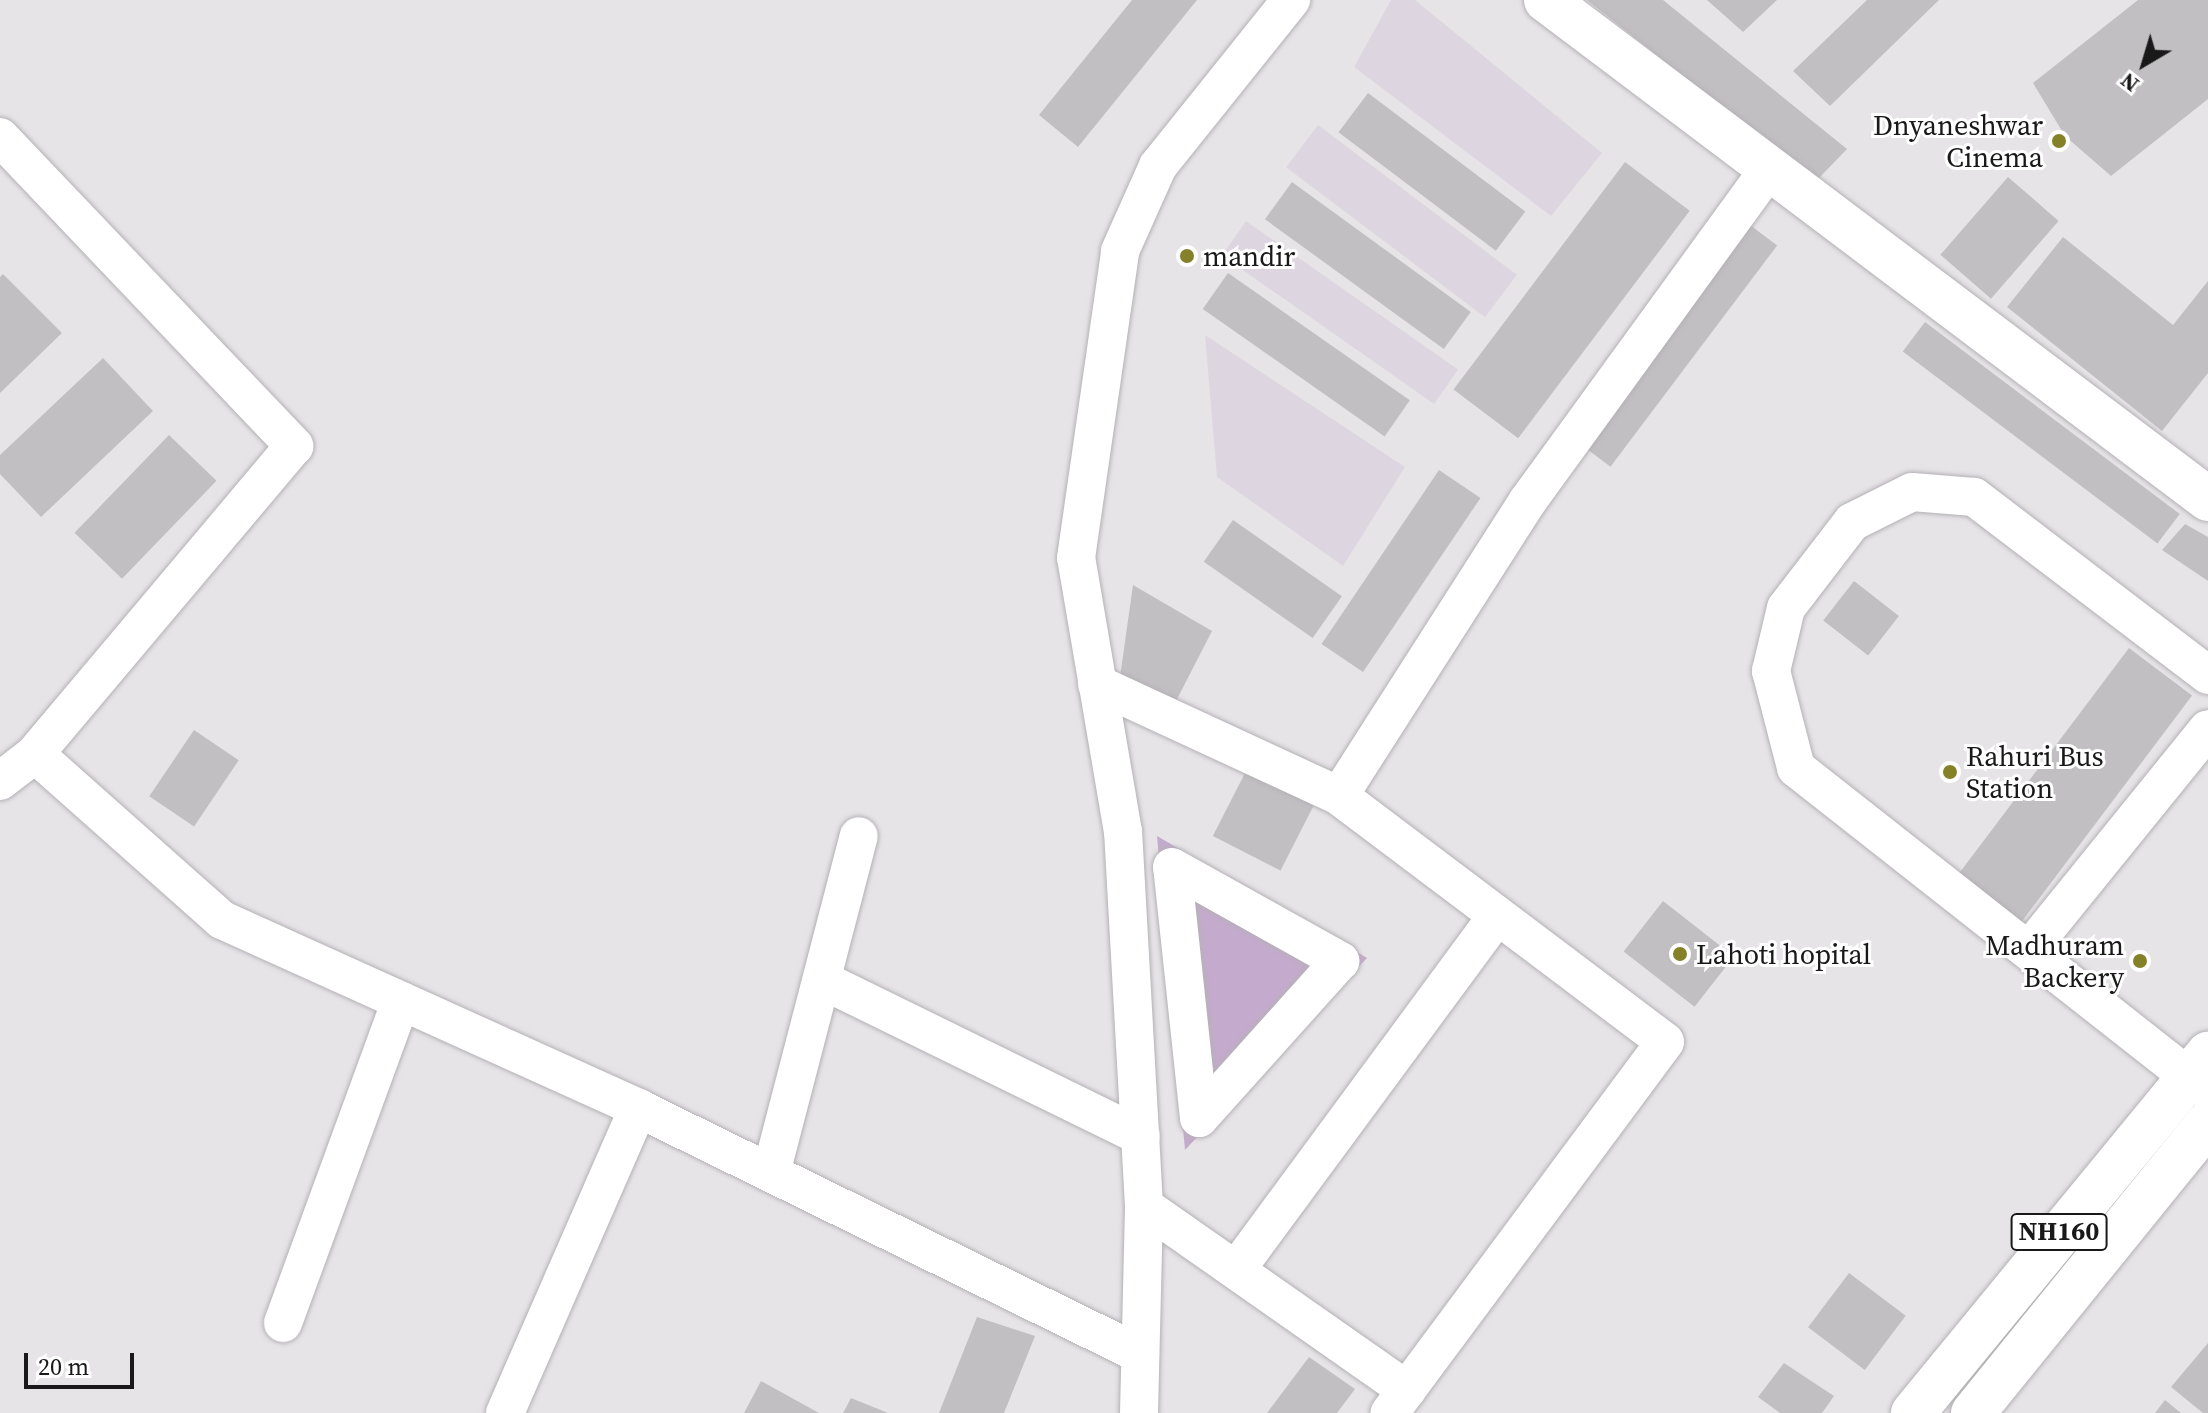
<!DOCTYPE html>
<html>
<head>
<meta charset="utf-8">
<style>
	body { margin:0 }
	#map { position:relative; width:2208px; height:1413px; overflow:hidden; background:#e7e4e8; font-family:"Source Serif 4",serif }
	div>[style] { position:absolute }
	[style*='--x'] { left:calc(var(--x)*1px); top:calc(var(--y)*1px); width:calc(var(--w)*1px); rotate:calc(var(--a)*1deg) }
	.built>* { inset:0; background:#ddd6e0; transform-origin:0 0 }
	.green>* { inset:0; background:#c4abcd }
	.building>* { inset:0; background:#c2bfc3; transform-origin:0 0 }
	.roads { filter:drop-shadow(0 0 2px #b4b1b5) drop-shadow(0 0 2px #b4b1b5) }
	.minor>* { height:38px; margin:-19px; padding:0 19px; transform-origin:19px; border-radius:19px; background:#fff }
	.major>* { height:44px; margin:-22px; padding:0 22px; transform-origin:22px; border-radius:22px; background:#fff }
	.highway>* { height:44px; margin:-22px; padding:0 22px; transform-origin:22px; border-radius:22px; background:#fff }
	.dots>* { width:22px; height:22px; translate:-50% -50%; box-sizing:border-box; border:4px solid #fff; border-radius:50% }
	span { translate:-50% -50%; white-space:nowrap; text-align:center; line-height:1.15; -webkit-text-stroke:6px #fff; paint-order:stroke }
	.shield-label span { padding:2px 6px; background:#fff; border:2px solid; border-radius:6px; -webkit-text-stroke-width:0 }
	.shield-label { font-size:26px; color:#1a191a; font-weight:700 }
	.poi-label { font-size:28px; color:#1a191a }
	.right { translate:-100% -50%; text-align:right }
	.left { translate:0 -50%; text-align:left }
	.north { position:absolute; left:2104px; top:24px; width:80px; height:80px; -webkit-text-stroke:6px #fff; paint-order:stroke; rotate:218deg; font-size:22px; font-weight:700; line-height:32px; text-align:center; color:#1a191a }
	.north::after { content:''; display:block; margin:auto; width:28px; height:36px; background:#1a191a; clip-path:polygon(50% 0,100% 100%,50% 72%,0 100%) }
	.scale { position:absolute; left:24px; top:1353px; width:110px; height:36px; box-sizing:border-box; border:4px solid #1a191a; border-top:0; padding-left:10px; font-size:24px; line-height:28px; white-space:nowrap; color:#1a191a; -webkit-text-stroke:6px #fff; paint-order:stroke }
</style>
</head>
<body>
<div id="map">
	<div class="built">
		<div style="clip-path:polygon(1391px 0,1415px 0,1602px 153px,1551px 216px,1354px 67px)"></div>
		<div style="left:1318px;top:125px;width:249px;height:53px;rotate:37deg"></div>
		<div style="left:1246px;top:221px;width:259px;height:42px;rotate:35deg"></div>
		<div style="clip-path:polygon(1205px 335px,1405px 467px,1343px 566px,1217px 477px)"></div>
	</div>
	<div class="green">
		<div style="clip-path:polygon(1157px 836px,1367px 958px,1185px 1150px)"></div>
	</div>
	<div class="building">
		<div style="clip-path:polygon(1132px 0,1197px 0,1078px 147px,1039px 115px)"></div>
		<div style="clip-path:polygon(1587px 0,1663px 0,1847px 149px,1816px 181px)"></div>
		<div style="clip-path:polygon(1707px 0,1777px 0,1743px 32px)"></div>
		<div style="clip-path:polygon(1867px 0,1939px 0,1830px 106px,1793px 71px)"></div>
		<div style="clip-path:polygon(2138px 0,2208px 0,2208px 99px,2111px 176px,2065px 136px,2033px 83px)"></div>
		<div style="left:1368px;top:93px;width:197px;height:49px;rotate:37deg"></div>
		<div style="left:1625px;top:162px;width:81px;height:285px;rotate:37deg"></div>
		<div style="left:2008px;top:177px;width:67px;height:103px;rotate:41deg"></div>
		<div style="left:1292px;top:182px;width:221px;height:46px;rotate:36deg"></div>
		<div style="left:1746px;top:222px;width:39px;height:277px;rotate:37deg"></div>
		<div style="clip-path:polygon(2063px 237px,2173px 325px,2208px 281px,2208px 373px,2162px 431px,2007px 307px)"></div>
		<div style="left:1228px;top:273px;width:222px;height:44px;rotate:35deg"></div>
		<div style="clip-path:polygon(3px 274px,62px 333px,0 393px,0 277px)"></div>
		<div style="left:1925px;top:322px;width:319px;height:37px;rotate:37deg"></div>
		<div style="clip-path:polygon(103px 358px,153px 411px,41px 517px,0 474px,0 455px)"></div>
		<div style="left:169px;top:435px;width:66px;height:136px;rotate:44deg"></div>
		<div style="left:1439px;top:470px;width:50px;height:210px;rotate:34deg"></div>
		<div style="left:1233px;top:520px;width:133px;height:51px;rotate:35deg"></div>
		<div style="clip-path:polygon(2185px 524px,2208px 537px,2208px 581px,2162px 550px)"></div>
		<div style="left:1854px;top:581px;width:57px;height:50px;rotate:38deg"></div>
		<div style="clip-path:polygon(1133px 585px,1212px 631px,1174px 705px,1120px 677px)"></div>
		<div style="left:2129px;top:648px;width:79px;height:285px;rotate:37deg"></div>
		<div style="left:194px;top:730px;width:54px;height:80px;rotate:34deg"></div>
		<div style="left:1246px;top:771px;width:76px;height:73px;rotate:27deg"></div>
		<div style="left:1663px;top:901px;width:90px;height:64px;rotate:38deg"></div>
		<div style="left:1849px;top:1273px;width:71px;height:68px;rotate:37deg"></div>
		<div style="clip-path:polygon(977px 1317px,1035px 1336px,1004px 1413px,939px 1413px)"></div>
		<div style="clip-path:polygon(2208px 1343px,2208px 1413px,2203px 1413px,2171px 1387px)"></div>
		<div style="clip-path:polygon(1309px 1357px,1355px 1389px,1337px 1413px,1267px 1413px)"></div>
		<div style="clip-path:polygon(1784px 1363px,1834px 1396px,1822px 1413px,1780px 1413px,1758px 1397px)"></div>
		<div style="clip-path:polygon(761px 1381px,819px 1413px,744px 1413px)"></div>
		<div style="clip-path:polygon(851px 1398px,888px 1413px,843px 1413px)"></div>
		<div style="clip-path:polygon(2165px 1400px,2181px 1413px,2155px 1413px)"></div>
	</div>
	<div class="roads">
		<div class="minor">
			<div style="--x:0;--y:137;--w:427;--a:46.4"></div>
			<div style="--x:294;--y:446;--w:402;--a:130.1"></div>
			<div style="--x:2208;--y:675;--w:294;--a:-142.7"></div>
			<div style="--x:1974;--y:497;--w:62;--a:-175.4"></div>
			<div style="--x:1912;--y:492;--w:67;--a:153.4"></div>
			<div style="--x:1852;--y:522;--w:108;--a:127.5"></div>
			<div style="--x:1786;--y:608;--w:65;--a:103.4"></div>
			<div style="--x:1771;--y:671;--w:100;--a:75.5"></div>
			<div style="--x:1796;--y:768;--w:524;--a:38.18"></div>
			<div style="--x:1097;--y:684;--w:267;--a:24.8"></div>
			<div style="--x:1339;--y:796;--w:408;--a:37"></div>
			<div style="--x:1665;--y:1042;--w:462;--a:126.6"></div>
			<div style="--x:0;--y:781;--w:44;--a:-37.6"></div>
			<div style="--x:35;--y:754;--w:250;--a:41.6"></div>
			<div style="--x:222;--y:920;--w:457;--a:24.3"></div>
			<div style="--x:638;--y:1108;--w:559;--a:26.11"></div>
			<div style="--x:1339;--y:796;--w:349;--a:-57.4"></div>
			<div style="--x:1527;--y:502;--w:410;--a:-54"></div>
			<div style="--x:1172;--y:867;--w:193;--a:29.2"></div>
			<div style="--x:1340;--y:961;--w:211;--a:131.9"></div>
			<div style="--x:1199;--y:1118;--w:252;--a:-96.1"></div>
			<div style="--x:2029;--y:950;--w:284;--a:-51"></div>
			<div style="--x:822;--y:980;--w:355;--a:26.1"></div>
			<div style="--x:771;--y:1173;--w:348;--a:-75.4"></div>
			<div style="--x:1144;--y:1206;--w:321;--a:35"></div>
			<div style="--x:1236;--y:1270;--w:436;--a:-53.6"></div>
			<div style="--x:283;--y:1323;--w:343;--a:-69.9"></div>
			<div style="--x:505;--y:1413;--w:333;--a:-66.4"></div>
			<div style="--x:1139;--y:1413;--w:207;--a:-88.6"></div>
			<div style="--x:1144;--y:1206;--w:375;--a:-93.2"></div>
			<div style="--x:1123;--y:832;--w:278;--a:-99.7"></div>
			<div style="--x:1076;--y:558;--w:310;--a:-81.8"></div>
			<div style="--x:1120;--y:251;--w:93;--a:-65.9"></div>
			<div style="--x:1158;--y:166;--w:213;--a:-51.3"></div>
		</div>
		<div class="major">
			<div style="--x:1546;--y:0;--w:829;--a:37.01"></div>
		</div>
		<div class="highway">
			<div style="--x:1913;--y:1413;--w:465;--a:-50.6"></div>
			<div style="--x:1973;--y:1413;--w:373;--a:-51"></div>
		</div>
	</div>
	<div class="dots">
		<div style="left:2059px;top:141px;background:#858129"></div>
		<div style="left:1187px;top:256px;background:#858129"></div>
		<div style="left:1950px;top:772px;background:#858129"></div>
		<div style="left:1680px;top:954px;background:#858129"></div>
		<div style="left:2140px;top:961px;background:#858129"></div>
	</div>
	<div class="shield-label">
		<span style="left:2059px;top:1232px">NH160</span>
	</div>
	<div class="poi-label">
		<span class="right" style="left:2043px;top:141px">Dnyaneshwar<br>Cinema</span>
		<span class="left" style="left:1203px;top:256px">mandir</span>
		<span class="left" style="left:1966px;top:772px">Rahuri Bus<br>Station</span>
		<span class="right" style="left:2124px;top:961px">Madhuram<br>Backery</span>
		<span class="left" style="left:1696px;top:954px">Lahoti hopital</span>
	</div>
	<div class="north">N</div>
	<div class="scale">20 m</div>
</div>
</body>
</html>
